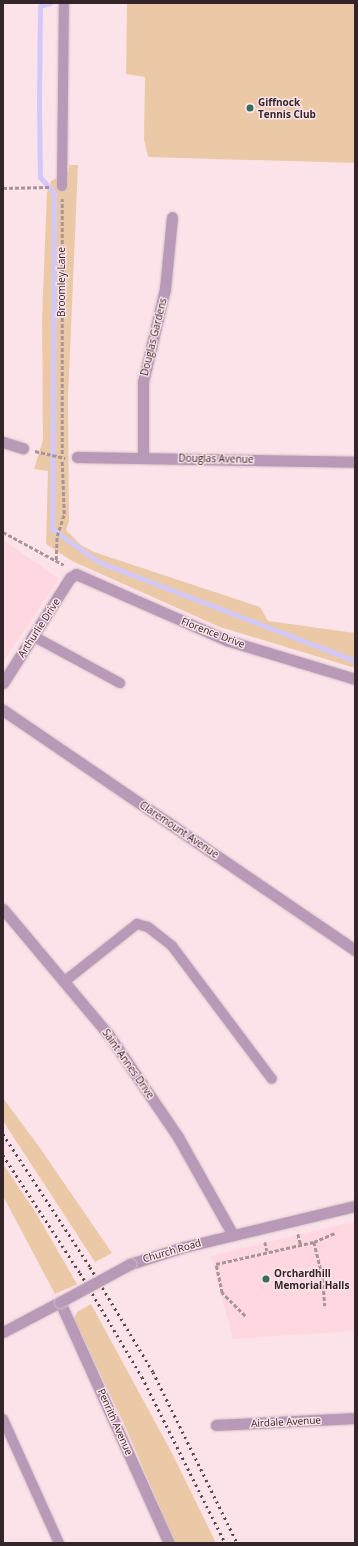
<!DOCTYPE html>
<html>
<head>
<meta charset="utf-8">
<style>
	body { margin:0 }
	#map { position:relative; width:358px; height:1546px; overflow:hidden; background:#fbe3e9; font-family:"Open Sans",sans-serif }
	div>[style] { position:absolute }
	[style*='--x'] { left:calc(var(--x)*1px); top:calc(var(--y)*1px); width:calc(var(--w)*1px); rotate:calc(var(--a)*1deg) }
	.built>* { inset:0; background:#fed7e1 }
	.green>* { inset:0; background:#ebc9a6 }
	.stream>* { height:5px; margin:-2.5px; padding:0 2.5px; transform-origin:2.5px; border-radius:2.5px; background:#d2c9fa }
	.path>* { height:2.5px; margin-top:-1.25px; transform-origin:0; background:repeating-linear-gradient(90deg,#a89499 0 4px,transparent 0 6px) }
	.roads { filter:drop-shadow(0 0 1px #d7c1c6) drop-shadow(0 0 1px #d7c1c6) }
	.service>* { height:10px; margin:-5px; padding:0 5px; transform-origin:5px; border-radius:5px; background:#b999b8 }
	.minor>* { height:11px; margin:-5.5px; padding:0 5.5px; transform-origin:5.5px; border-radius:5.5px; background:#b999b8 }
	.rail>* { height:3px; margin-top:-1.5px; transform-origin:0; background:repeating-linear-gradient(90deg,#5a4a4e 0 2px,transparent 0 6px) }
	.bridges { filter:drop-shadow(0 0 1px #d7c1c6) drop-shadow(0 0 1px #d7c1c6) }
	.minor-bridge>* { height:11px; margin:-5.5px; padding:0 5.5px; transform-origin:5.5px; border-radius:5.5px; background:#b999b8 }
	.dots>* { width:11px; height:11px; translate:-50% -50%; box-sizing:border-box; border:2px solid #fbe3e9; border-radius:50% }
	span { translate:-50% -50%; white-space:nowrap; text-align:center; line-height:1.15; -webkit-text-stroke:3px #fbe3e9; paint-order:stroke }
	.poi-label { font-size:10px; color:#332529; font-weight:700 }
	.left { translate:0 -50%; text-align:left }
	.street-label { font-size:10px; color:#332529 }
	.frame { position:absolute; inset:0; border:4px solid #332529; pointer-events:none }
</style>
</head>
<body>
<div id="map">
	<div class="built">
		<div style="clip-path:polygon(3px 540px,59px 579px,3px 662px)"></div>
		<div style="clip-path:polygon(355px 1221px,355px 1331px,233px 1339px,211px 1256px)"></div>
	</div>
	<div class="green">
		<div style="clip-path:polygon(127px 3px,355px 3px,355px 163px,148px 157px,144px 139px,145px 77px,126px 74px)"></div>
		<div style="clip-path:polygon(69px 165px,78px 165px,68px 398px,69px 521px,66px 530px,81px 545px,94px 552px,260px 607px,268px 621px,355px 633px,355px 668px,220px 627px,72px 561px,46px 544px,48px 471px,34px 469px,43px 440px,42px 318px,47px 193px,51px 181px,69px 171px)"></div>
		<div style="clip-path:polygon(3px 1098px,40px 1148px,112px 1253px,95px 1262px,3px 1121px)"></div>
		<div style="clip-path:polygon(3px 1164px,36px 1213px,77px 1284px,55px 1294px,3px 1196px)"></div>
		<div style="clip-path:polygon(91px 1304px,173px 1455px,216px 1543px,175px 1543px,125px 1426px,74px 1319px,77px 1312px)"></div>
	</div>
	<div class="stream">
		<div style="--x:50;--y:3;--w:10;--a:163"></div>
		<div style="--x:40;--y:6;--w:101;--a:90.6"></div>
		<div style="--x:39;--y:107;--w:70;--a:89.2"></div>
		<div style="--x:40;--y:177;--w:21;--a:49"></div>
		<div style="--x:54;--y:193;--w:336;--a:90.3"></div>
		<div style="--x:52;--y:529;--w:57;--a:35.1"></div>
		<div style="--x:99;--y:562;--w:274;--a:21.1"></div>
	</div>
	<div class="path">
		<div style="--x:3;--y:188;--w:46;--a:-1.2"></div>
		<div style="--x:35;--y:451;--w:31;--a:13"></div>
		<div style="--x:62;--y:454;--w:255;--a:-90"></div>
		<div style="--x:3;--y:532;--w:69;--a:28.4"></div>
		<div style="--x:56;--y:560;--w:24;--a:-88"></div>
		<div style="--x:57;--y:536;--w:23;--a:-72"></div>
		<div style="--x:64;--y:514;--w:53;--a:-92.2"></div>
		<div style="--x:298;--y:1234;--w:11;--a:75"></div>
		<div style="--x:265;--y:1242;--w:9;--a:77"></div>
		<div style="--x:314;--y:1242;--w:38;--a:76"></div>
		<div style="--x:323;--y:1279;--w:27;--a:86"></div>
		<div style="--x:245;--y:1316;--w:33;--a:-135"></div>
		<div style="--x:222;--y:1293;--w:30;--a:-102"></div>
		<div style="--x:216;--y:1264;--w:100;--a:-12.7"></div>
		<div style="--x:314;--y:1242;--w:23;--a:-23"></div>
	</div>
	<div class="roads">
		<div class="service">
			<div style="--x:62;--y:186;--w:183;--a:-89.4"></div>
			<div style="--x:33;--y:636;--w:99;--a:28.4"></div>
			<div style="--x:65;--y:981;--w:92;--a:-38.4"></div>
			<div style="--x:137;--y:924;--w:11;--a:15"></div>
			<div style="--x:148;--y:927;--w:31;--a:38"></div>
			<div style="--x:172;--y:946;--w:166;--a:53.1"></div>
			<div style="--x:3;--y:1419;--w:136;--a:65.7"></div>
		</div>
		<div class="minor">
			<div style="--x:3;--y:442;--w:21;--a:17"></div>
			<div style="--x:77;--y:457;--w:278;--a:1"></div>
			<div style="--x:143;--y:458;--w:76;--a:-90"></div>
			<div style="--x:143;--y:382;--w:96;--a:-76.7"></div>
			<div style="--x:165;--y:289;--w:72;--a:-84.4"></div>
			<div style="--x:3;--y:683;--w:125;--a:-57.5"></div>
			<div style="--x:70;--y:578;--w:7;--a:-34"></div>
			<div style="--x:76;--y:574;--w:164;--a:23.7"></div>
			<div style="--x:226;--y:640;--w:135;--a:16.8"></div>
			<div style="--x:3;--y:710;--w:426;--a:34.3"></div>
			<div style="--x:3;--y:909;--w:163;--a:50"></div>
			<div style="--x:108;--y:1034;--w:125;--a:55.8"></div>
			<div style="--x:178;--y:1137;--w:112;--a:60.7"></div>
			<div style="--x:130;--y:1264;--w:57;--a:-17.5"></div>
			<div style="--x:184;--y:1247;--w:176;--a:-13.5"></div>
			<div style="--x:3;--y:1332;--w:64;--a:-27.8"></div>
			<div style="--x:60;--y:1302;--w:265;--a:65.7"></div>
			<div style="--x:216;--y:1425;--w:139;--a:-2.9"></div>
		</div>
	</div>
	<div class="rail">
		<div style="--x:3;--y:1134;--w:159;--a:56.8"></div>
		<div style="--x:90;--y:1267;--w:122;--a:59"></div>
		<div style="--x:153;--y:1372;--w:191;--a:63.8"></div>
		<div style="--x:3;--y:1155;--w:141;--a:56.9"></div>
		<div style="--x:80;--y:1273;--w:121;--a:59.2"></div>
		<div style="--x:142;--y:1377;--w:186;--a:63.4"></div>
	</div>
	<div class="bridges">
		<div class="minor-bridge">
			<div style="--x:60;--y:1302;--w:80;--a:-28.5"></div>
		</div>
	</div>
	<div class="dots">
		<div style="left:250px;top:108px;background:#346f59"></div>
		<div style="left:266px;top:1279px;background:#346f59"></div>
	</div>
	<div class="poi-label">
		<span class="left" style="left:258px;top:108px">Giffnock<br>Tennis Club</span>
		<span class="left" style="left:274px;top:1279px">Orchardhill<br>Memorial Halls</span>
	</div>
	<div class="street-label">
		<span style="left:62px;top:282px;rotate:-90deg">Broomley Lane</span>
		<span style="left:154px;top:337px;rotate:-76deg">Douglas Gardens</span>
		<span style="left:216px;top:459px;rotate:1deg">Douglas Avenue</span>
		<span style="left:39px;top:628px;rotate:-57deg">Arthurlie Drive</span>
		<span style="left:213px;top:633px;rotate:21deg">Florence Drive</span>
		<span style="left:179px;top:830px;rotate:34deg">Claremount Avenue</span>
		<span style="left:128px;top:1064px;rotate:55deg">Saint Annes Drive</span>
		<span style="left:172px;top:1251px;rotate:-16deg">Church Road</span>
		<span style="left:115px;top:1422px;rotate:66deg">Penrith Avenue</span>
		<span style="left:286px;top:1422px;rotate:-3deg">Airdale Avenue</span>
	</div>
	<div class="frame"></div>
</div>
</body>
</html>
